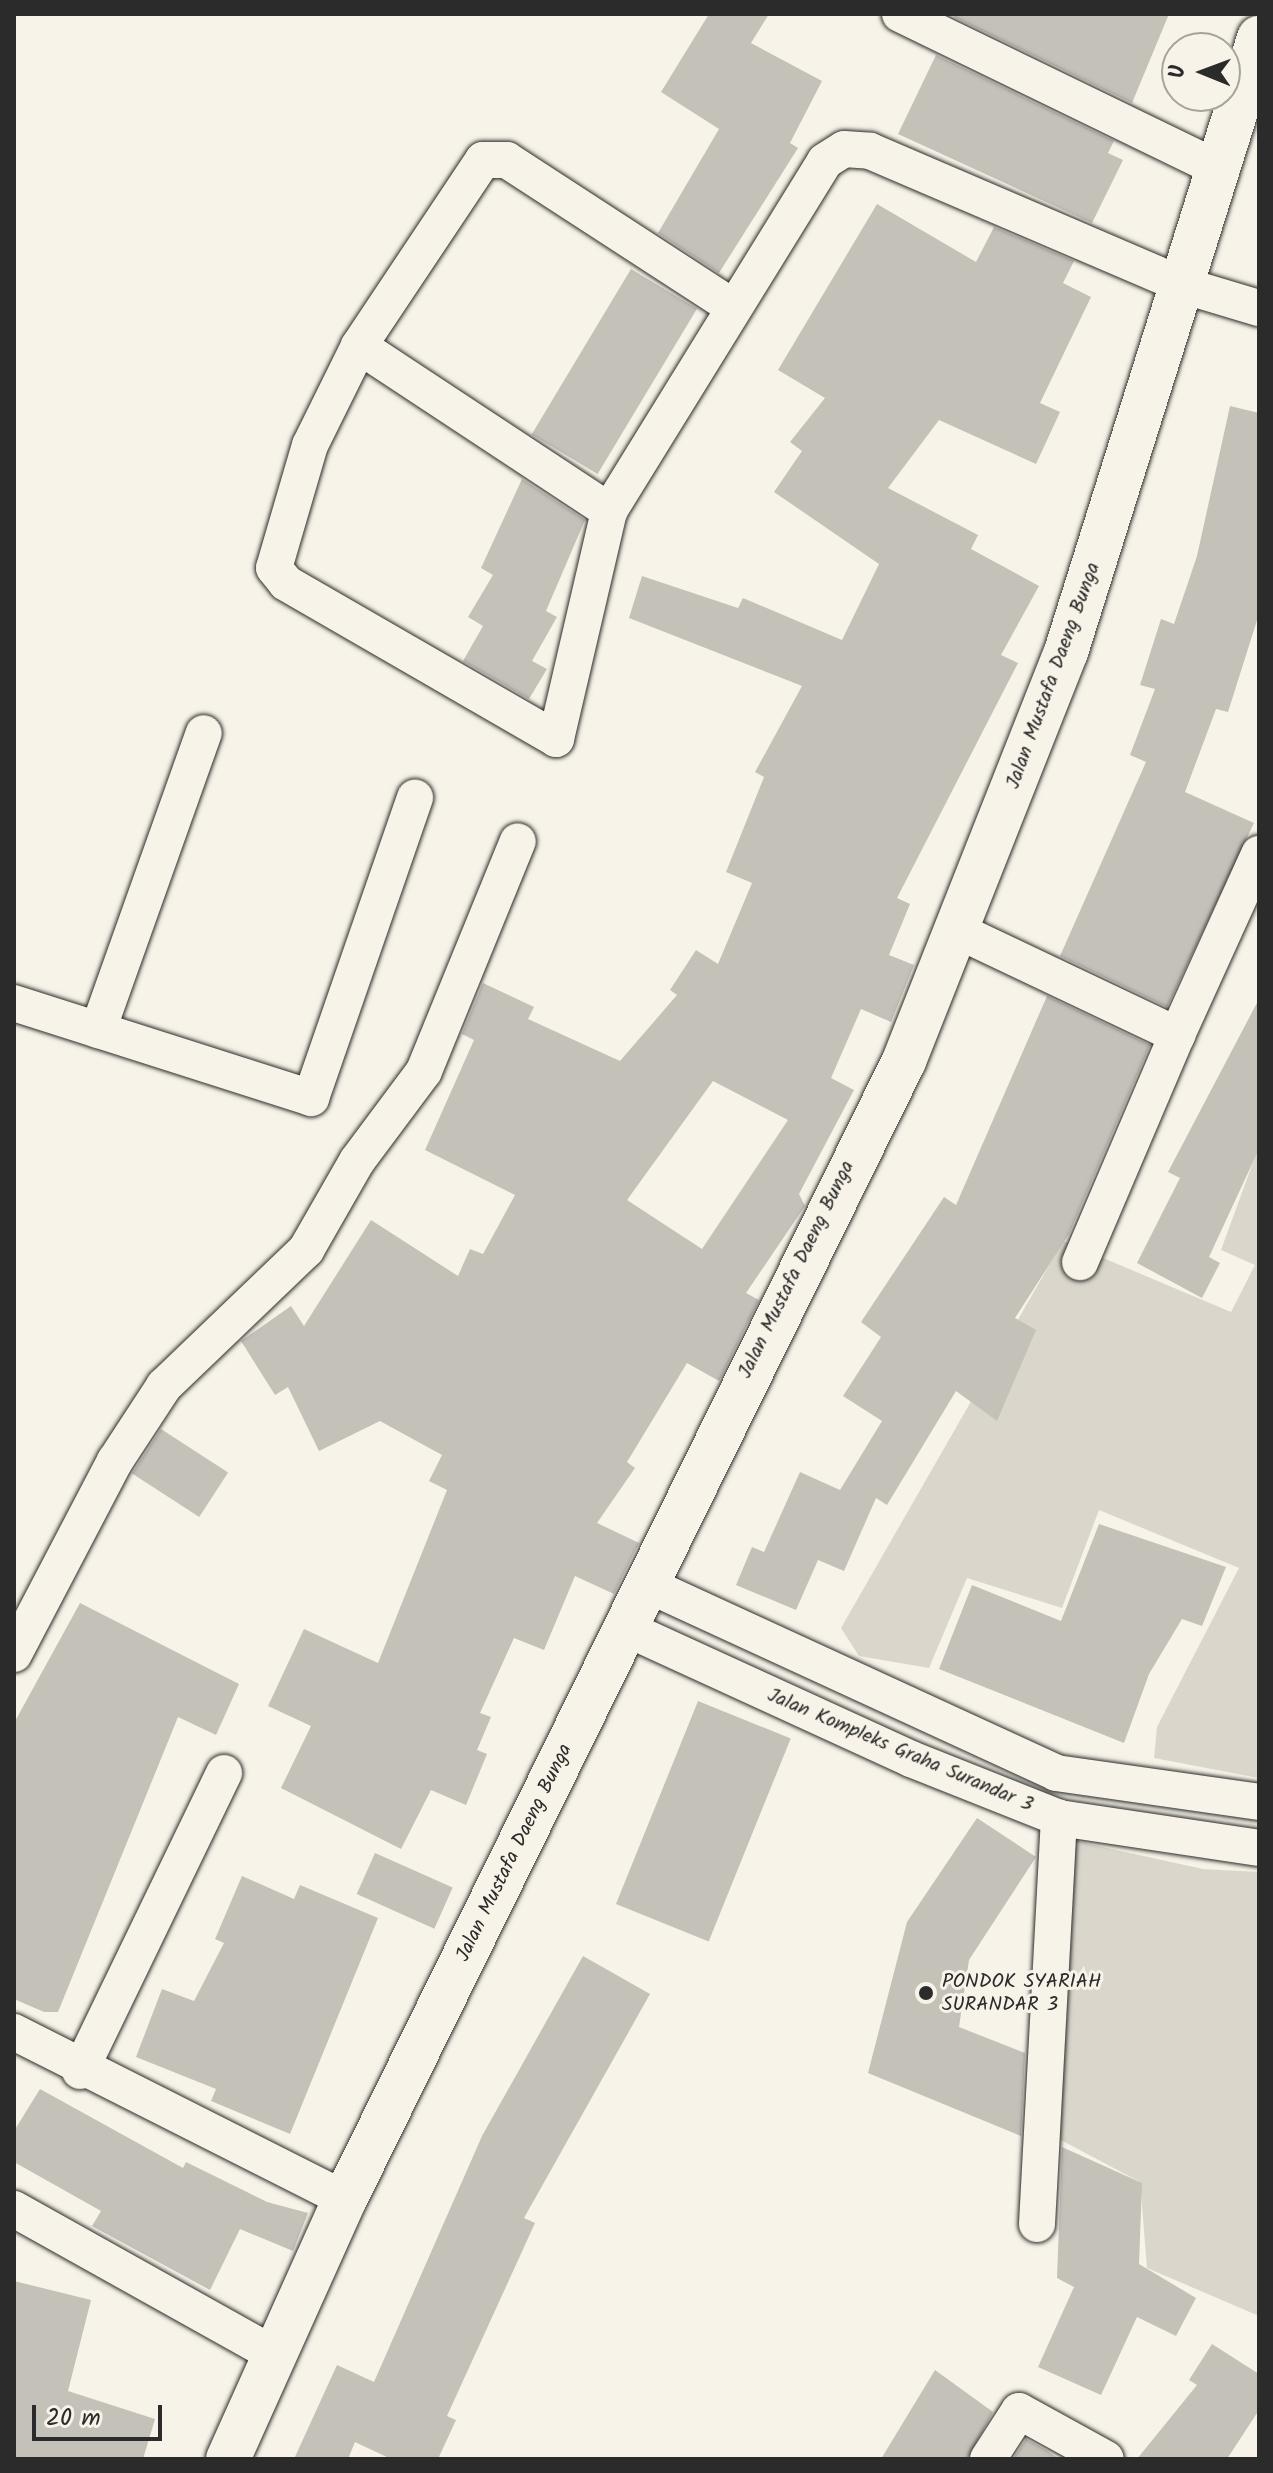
<!DOCTYPE html>
<html>
<head>
<meta charset="utf-8">
<style>
	body { margin:0 }
	#map { position:relative; width:1273px; height:2473px; overflow:hidden; background:#f7f3e8; font-family:Kalam,sans-serif }
	div>[style] { position:absolute }
	[style*='--x'] { left:calc(var(--x)*1px); top:calc(var(--y)*1px); width:calc(var(--w)*1px); rotate:calc(var(--a)*1deg) }
	.green>* { inset:0; background:#dad6cc }
	.building>* { inset:0; background:#c4c1b9; transform-origin:0 0 }
	.roads { filter:drop-shadow(0 0 2px #2b2b2b) drop-shadow(0 0 2px #2b2b2b) }
	.minor>* { height:36px; margin:-18px; padding:0 18px; transform-origin:18px; border-radius:18px; background:#f7f3e8 }
	.primary>* { height:44px; margin:-22px; padding:0 22px; transform-origin:22px; border-radius:22px; background:#f7f3e8 }
	.dots>* { width:22px; height:22px; translate:-50% -50%; box-sizing:border-box; border:4px solid #f7f3e8; border-radius:50% }
	span { translate:-50% -50%; white-space:nowrap; text-align:center; line-height:1.15; -webkit-text-stroke:6px #f7f3e8; paint-order:stroke }
	.street-label { font-size:20px; color:#2b2b2b }
	.poi-label { font-size:20px; color:#2b2b2b }
	.left { translate:0 -50%; text-align:left }
	.frame { position:absolute; inset:0; border:16px solid #2b2b2b; pointer-events:none }
	.north { position:absolute; left:1161px; top:32px; width:80px; height:80px; box-sizing:border-box; background:#f7f3e8; border:2px solid #a5a39c; border-radius:50%; rotate:271deg; font-size:22px; font-weight:700; line-height:32px; text-align:center; color:#2b2b2b }
	.north::after { content:''; display:block; margin:auto; width:28px; height:36px; background:#2b2b2b; clip-path:polygon(50% 0,100% 100%,50% 72%,0 100%) }
	.scale { position:absolute; left:32px; top:2405px; width:130px; height:36px; box-sizing:border-box; border:4px solid #2b2b2b; border-top:0; padding-left:10px; font-size:24px; line-height:28px; white-space:nowrap; color:#2b2b2b; -webkit-text-stroke:6px #f7f3e8; paint-order:stroke }
</style>
</head>
<body>
<div id="map">
	<div class="green">
		<div style="clip-path:polygon(1259px 1146px,1259px 1778px,1154px 1758px,1157px 1727px,1239px 1568px,1099px 1510px,1062px 1608px,967px 1578px,929px 1668px,859px 1656px,841px 1628px,1063px 1241px,1231px 1312px,1255px 1265px,1221px 1250px)"></div>
		<div style="clip-path:polygon(1066px 1839px,1203px 1869px,1259px 1872px,1259px 2316px,1147px 2268px,1140px 2182px,1059px 2139px)"></div>
	</div>
	<div class="building">
		<div style="clip-path:polygon(709px 14px,769px 14px,751px 43px,822px 81px,790px 143px,798px 148px,719px 273px,658px 233px,719px 129px,661px 92px)"></div>
		<div style="clip-path:polygon(1169px 14px,1132px 103px,954px 17px,955px 14px)"></div>
		<div style="clip-path:polygon(936px 55px,1114px 141px,1108px 153px,1123px 160px,1092px 223px,898px 134px)"></div>
		<div style="clip-path:polygon(evenodd,877px 204px,976px 262px,994px 227px,1074px 261px,1063px 283px,1091px 297px,1040px 403px,1060px 412px,1036px 464px,939px 420px,888px 488px,978px 535px,971px 549px,1039px 586px,1001px 655px,1018px 663px,897px 898px,910px 904px,889px 955px,914px 965px,891px 1022px,861px 1009px,831px 1078px,854px 1090px,799px 1194px,805px 1206px,746px 1293px,759px 1300px,719px 1381px,687px 1363px,627px 1462px,635px 1468px,597px 1523px,639px 1543px,614px 1594px,575px 1576px,544px 1650px,514px 1638px,480px 1713px,491px 1717px,477px 1750px,487px 1754px,466px 1805px,431px 1790px,401px 1849px,281px 1788px,311px 1726px,268px 1706px,304px 1629px,378px 1663px,447px 1490px,429px 1481px,442px 1455px,380px 1421px,319px 1451px,288px 1387px,275px 1395px,241px 1341px,291px 1306px,304px 1326px,371px 1220px,458px 1276px,470px 1249px,483px 1254px,515px 1195px,425px 1150px,474px 1040px,462px 1034px,483px 983px,534px 1007px,528px 1019px,620px 1061px,677px 995px,670px 990px,696px 950px,718px 964px,752px 883px,726px 872px,764px 777px,755px 772px,802px 686px,629px 618px,642px 576px,738px 608px,743px 598px,842px 640px,879px 564px,774px 492px,802px 451px,790px 442px,825px 398px,778px 370px,877px 204px,713px 1081px,788px 1120px,702px 1249px,627px 1200px,713px 1081px)"></div>
		<div style="left:631px;top:269px;width:77px;height:193px;rotate:31deg"></div>
		<div style="clip-path:polygon(1230px 406px,1259px 413px,1259px 614px,1228px 712px,1216px 709px,1185px 792px,1254px 823px,1167px 1007px,1060px 956px,1146px 762px,1130px 755px,1155px 689px,1140px 685px,1161px 619px,1174px 624px,1197px 556px)"></div>
		<div style="clip-path:polygon(522px 479px,585px 520px,546px 611px,557px 617px,532px 661px,547px 669px,529px 699px,463px 661px,483px 626px,468px 617px,493px 575px,481px 568px)"></div>
		<div style="clip-path:polygon(1047px 996px,1150px 1045px,1069px 1234px,1015px 1318px,1036px 1330px,997px 1421px,956px 1391px,887px 1505px,876px 1498px,844px 1571px,818px 1560px,796px 1610px,736px 1585px,752px 1547px,764px 1552px,800px 1472px,840px 1490px,882px 1421px,843px 1396px,881px 1337px,861px 1322px,944px 1197px,956px 1205px)"></div>
		<div style="clip-path:polygon(1259px 999px,1259px 1149px,1209px 1257px,1220px 1263px,1202px 1298px,1137px 1263px,1180px 1178px,1168px 1172px)"></div>
		<div style="left:161px;top:1429px;width:80px;height:53px;rotate:33deg"></div>
		<div style="clip-path:polygon(1099px 1524px,1226px 1567px,1202px 1626px,1182px 1619px,1149px 1674px,1124px 1743px,939px 1669px,972px 1585px,1061px 1621px)"></div>
		<div style="clip-path:polygon(80px 1603px,239px 1684px,216px 1735px,178px 1717px,58px 2012px,44px 2012px,14px 1999px,14px 1723px)"></div>
		<div style="left:698px;top:1701px;width:100px;height:219px;rotate:22deg"></div>
		<div style="clip-path:polygon(977px 1818px,1036px 1857px,969px 1960px,959px 2027px,1025px 2053px,1021px 2136px,868px 2073px,907px 1922px)"></div>
		<div style="left:375px;top:1853px;width:85px;height:45px;rotate:24deg"></div>
		<div style="clip-path:polygon(242px 1876px,294px 1899px,300px 1885px,378px 1918px,290px 2134px,211px 2101px,216px 2089px,136px 2057px,162px 1989px,194px 2001px,224px 1943px,215px 1939px)"></div>
		<div style="clip-path:polygon(583px 1956px,650px 1994px,524px 2218px,535px 2223px,447px 2416px,456px 2420px,438px 2459px,391px 2459px,355px 2442px,348px 2459px,294px 2459px,337px 2365px,374px 2382px,482px 2136px)"></div>
		<div style="clip-path:polygon(40px 2089px,183px 2168px,186px 2162px,267px 2202px,308px 2213px,293px 2251px,240px 2229px,210px 2290px,92px 2226px,101px 2211px,14px 2162px,14px 2131px)"></div>
		<div style="clip-path:polygon(1062px 2147px,1142px 2183px,1139px 2264px,1196px 2298px,1176px 2336px,1137px 2317px,1101px 2395px,1038px 2367px,1074px 2287px,1057px 2278px)"></div>
		<div style="clip-path:polygon(14px 2281px,91px 2300px,68px 2391px,155px 2419px,143px 2459px,14px 2459px)"></div>
		<div style="clip-path:polygon(1212px 2344px,1259px 2374px,1259px 2410px,1227px 2459px,1137px 2459px,1197px 2385px,1189px 2380px)"></div>
		<div style="clip-path:polygon(935px 2370px,993px 2412px,967px 2459px,881px 2459px)"></div>
		<div style="clip-path:polygon(1026px 2439px,1046px 2450px,1059px 2459px,1013px 2459px)"></div>
	</div>
	<div class="roads">
		<div class="minor">
			<div style="--x:900;--y:14;--w:357;--a:25.9"></div>
			<div style="--x:733;--y:307;--w:270;--a:-147"></div>
			<div style="--x:507;--y:160;--w:24;--a:180"></div>
			<div style="--x:483;--y:160;--w:224;--a:123.7"></div>
			<div style="--x:359;--y:346;--w:110;--a:116.3"></div>
			<div style="--x:310;--y:445;--w:128;--a:106.3"></div>
			<div style="--x:274;--y:568;--w:19;--a:51"></div>
			<div style="--x:286;--y:583;--w:312;--a:30"></div>
			<div style="--x:556;--y:739;--w:234;--a:-76.9"></div>
			<div style="--x:609;--y:511;--w:411;--a:-58.3"></div>
			<div style="--x:825;--y:161;--w:22;--a:-32"></div>
			<div style="--x:844;--y:149;--w:26;--a:4"></div>
			<div style="--x:870;--y:151;--w:343;--a:23.2"></div>
			<div style="--x:1185;--y:286;--w:77;--a:16.6"></div>
			<div style="--x:359;--y:346;--w:300;--a:33.4"></div>
			<div style="--x:956;--y:930;--w:245;--a:25.4"></div>
			<div style="--x:1177;--y:1035;--w:247;--a:113.1"></div>
			<div style="--x:14;--y:1003;--w:312;--a:17.7"></div>
			<div style="--x:311;--y:1098;--w:318;--a:-70.9"></div>
			<div style="--x:98;--y:1030;--w:315;--a:-70.4"></div>
			<div style="--x:1177;--y:1035;--w:199;--a:-65.6"></div>
			<div style="--x:648;--y:1585;--w:449;--a:24.7"></div>
			<div style="--x:1056;--y:1773;--w:205;--a:8.1"></div>
			<div style="--x:625;--y:1628;--w:315;--a:24.6"></div>
			<div style="--x:911;--y:1759;--w:159;--a:21.7"></div>
			<div style="--x:1059;--y:1818;--w:202;--a:8.5"></div>
			<div style="--x:14;--y:1654;--w:218;--a:-62.4"></div>
			<div style="--x:115;--y:1461;--w:90;--a:-56.8"></div>
			<div style="--x:164;--y:1386;--w:197;--a:-43.8"></div>
			<div style="--x:306;--y:1250;--w:103;--a:-60.2"></div>
			<div style="--x:357;--y:1161;--w:112;--a:-53.3"></div>
			<div style="--x:424;--y:1071;--w:248;--a:-67.8"></div>
			<div style="--x:14;--y:2032;--w:371;--a:26.8"></div>
			<div style="--x:80;--y:2071;--w:331;--a:-64.2"></div>
			<div style="--x:14;--y:2209;--w:299;--a:29.2"></div>
			<div style="--x:1037;--y:2224;--w:407;--a:-86.9"></div>
			<div style="--x:988;--y:2459;--w:57;--a:-57.1"></div>
			<div style="--x:1019;--y:2411;--w:99;--a:28.9"></div>
		</div>
		<div class="primary">
			<div style="--x:228;--y:2459;--w:285;--a:-65.8"></div>
			<div style="--x:345;--y:2199;--w:1268;--a:-63.84"></div>
			<div style="--x:904;--y:1061;--w:440;--a:-68.4"></div>
			<div style="--x:1066;--y:652;--w:644;--a:-72.55"></div>
		</div>
	</div>
	<div class="dots">
		<div style="left:926px;top:1993px;background:#2b2b2b"></div>
	</div>
	<div class="street-label">
		<span style="left:1054px;top:676px;rotate:-70deg">Jalan Mustafa Daeng Bunga</span>
		<span style="left:797px;top:1270px;rotate:-64deg">Jalan Mustafa Daeng Bunga</span>
		<span style="left:900px;top:1751px;rotate:23deg">Jalan Kompleks Graha Surandar 3</span>
		<span style="left:515px;top:1853px;rotate:-64deg">Jalan Mustafa Daeng Bunga</span>
	</div>
	<div class="poi-label">
		<span class="left" style="left:942px;top:1994px">PONDOK SYARIAH<br>SURANDAR 3</span>
	</div>
	<div class="frame"></div>
	<div class="north">U</div>
	<div class="scale">20 m</div>
</div>
</body>
</html>
